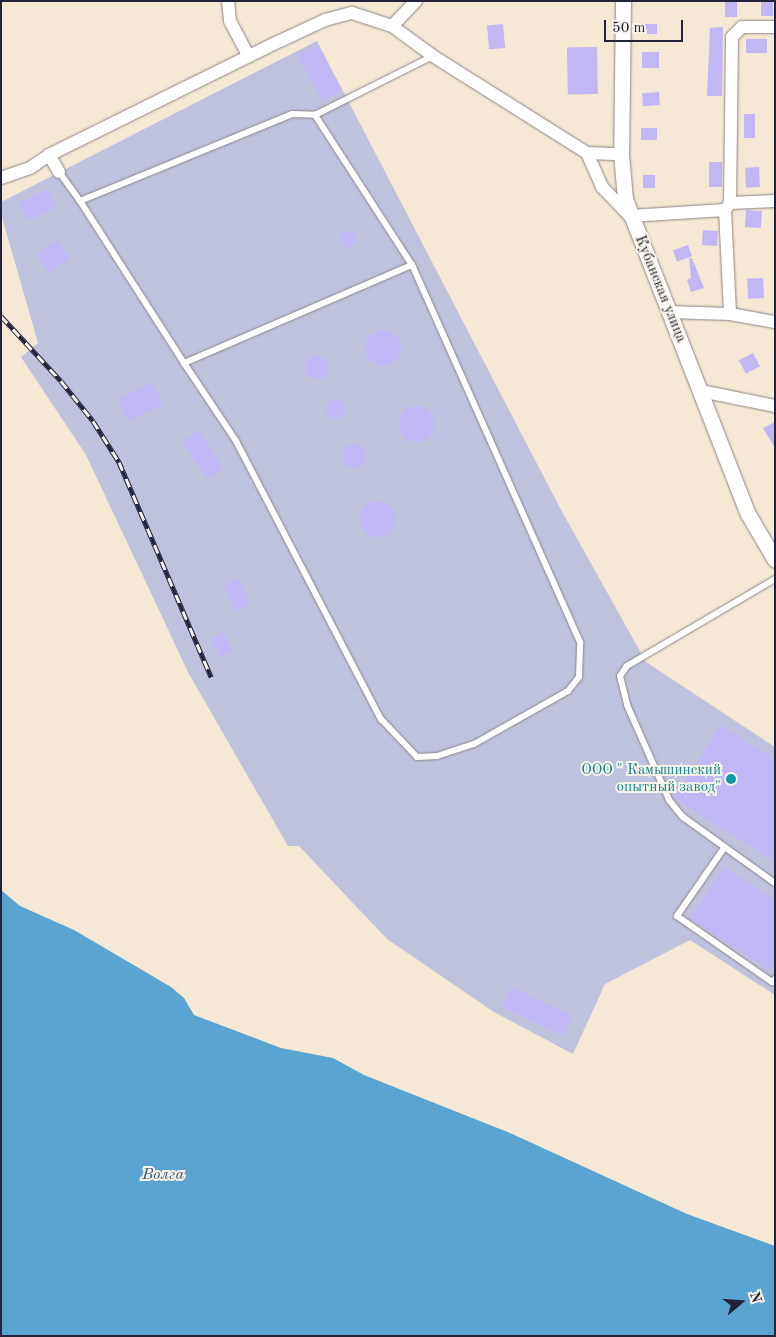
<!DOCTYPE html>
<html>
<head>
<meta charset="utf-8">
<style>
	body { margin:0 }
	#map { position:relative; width:776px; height:1337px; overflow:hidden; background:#f5e8d4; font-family:"Old Standard TT",serif }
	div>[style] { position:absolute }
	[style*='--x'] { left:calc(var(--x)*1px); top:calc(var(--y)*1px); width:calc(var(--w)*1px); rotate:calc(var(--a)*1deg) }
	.industrial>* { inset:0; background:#bfc2dd }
	.water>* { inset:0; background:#59a4d1 }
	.building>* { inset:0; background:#c1b7f4; transform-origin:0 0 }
	.round { border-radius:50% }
	.roads { filter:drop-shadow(0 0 1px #8c8588) drop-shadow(0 0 1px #8c8588) }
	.service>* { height:6px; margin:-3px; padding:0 3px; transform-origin:3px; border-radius:3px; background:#fff }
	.minor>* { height:12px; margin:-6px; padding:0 6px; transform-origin:6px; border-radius:6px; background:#fff }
	.tertiary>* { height:15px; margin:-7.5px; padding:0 7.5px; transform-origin:7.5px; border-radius:7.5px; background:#fff }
	.rail>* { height:5px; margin-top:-2.5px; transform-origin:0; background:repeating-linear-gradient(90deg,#f7f3e8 0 9px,#22223b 0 18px); box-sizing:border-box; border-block:1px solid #22223b }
	.dots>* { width:14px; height:14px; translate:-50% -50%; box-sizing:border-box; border:2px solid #f7f3e8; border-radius:50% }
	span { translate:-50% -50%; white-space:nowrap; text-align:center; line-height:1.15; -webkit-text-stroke:4px #f7f3e8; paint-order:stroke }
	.street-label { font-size:15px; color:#22223b }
	.culture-label { font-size:15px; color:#0d838f }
	.right { translate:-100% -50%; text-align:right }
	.water-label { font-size:16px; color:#385677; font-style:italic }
	.frame { position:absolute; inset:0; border:2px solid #22223b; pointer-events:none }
	.north { position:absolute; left:716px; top:1277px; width:50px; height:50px; -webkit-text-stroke:4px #f7f3e8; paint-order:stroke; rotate:72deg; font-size:14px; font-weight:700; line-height:20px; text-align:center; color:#22223b }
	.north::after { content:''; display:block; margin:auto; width:18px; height:22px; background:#22223b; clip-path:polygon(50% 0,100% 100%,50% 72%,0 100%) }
	.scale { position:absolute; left:604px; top:20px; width:79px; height:22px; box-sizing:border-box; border:2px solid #22223b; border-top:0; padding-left:6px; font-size:15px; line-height:18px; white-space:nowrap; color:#22223b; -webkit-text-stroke:4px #f7f3e8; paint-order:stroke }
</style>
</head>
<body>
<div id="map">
	<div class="industrial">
		<div style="clip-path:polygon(317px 41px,560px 508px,646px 662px,775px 747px,775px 995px,690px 940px,605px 984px,573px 1054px,494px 1012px,387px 939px,299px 846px,288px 846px,189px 674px,86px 455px,21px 357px,38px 343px,1px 214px,1px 202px)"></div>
	</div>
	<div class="water">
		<div style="clip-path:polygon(1px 890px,20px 906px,74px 930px,171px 987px,184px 998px,194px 1015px,281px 1048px,333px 1058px,364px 1075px,510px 1133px,687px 1214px,775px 1246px,775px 1336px,1px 1336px)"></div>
	</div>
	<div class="building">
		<div style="left:725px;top:1px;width:12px;height:16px"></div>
		<div style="left:761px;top:1px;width:12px;height:15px"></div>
		<div style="left:503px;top:24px;width:24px;height:16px;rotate:85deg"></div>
		<div style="left:643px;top:24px;width:14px;height:10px"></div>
		<div style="clip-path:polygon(723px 27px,722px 96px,707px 96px,710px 28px)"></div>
		<div style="left:767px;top:39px;width:14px;height:21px;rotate:90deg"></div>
		<div style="left:317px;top:45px;width:52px;height:22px;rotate:61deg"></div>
		<div style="left:597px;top:47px;width:47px;height:30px;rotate:89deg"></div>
		<div style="left:642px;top:52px;width:17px;height:16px"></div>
		<div style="left:659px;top:92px;width:13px;height:17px;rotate:86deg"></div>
		<div style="left:744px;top:114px;width:11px;height:24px"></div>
		<div style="left:641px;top:128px;width:16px;height:12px"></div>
		<div style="left:709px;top:162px;width:13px;height:25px"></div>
		<div style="left:759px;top:167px;width:20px;height:14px;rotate:87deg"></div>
		<div style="left:643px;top:175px;width:12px;height:13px"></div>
		<div style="left:47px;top:189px;width:20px;height:32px;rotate:63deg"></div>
		<div style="left:746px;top:210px;width:16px;height:17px;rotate:4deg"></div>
		<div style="left:703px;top:230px;width:15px;height:15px;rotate:4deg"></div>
		<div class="round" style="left:340px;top:231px;width:16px;height:16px"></div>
		<div style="left:57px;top:240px;width:23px;height:25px;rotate:56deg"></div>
		<div style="left:688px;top:245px;width:12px;height:16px;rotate:70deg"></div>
		<div style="clip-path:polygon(689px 258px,692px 258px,704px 288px,691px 292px,687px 280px,691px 278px)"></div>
		<div style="left:763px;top:278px;width:20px;height:16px;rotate:87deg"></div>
		<div class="round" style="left:365px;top:330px;width:36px;height:36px"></div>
		<div style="left:753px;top:353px;width:15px;height:16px;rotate:62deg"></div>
		<div class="round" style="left:305px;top:355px;width:24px;height:24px"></div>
		<div style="left:152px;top:382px;width:25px;height:38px;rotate:64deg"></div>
		<div class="round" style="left:326px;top:399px;width:20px;height:20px"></div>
		<div class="round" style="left:399px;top:406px;width:36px;height:36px"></div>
		<div style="clip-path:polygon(775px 422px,775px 448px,763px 428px)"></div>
		<div style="left:199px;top:430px;width:46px;height:20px;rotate:57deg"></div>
		<div class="round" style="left:342px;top:444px;width:24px;height:24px"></div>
		<div class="round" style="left:360px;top:501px;width:36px;height:36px"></div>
		<div style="left:238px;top:578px;width:29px;height:16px;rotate:65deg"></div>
		<div style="left:223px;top:632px;width:21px;height:14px;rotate:61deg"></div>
		<div style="clip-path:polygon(721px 725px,775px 760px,775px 862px,674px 798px)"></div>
		<div style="clip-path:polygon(724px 867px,775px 900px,775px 966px,771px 971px,690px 919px)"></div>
		<div style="left:511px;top:987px;width:68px;height:22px;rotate:25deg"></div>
	</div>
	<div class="roads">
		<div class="service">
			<div style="--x:59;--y:172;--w:36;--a:54"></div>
			<div style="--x:80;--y:201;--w:229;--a:-22.3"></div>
			<div style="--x:292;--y:114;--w:23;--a:2"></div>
			<div style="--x:315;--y:115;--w:132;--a:-26.6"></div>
			<div style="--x:80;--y:201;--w:193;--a:57.3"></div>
			<div style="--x:184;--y:363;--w:248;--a:-23.3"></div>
			<div style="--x:412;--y:265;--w:179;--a:-122.9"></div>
			<div style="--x:184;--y:363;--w:94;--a:56.3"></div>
			<div style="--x:236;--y:441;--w:314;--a:62.5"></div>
			<div style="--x:381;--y:719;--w:52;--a:46.5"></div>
			<div style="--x:417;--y:757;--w:20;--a:-3"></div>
			<div style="--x:437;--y:756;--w:39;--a:-18"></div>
			<div style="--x:474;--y:744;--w:108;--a:-29.4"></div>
			<div style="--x:568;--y:691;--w:18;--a:-52"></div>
			<div style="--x:579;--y:677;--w:35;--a:-88"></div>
			<div style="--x:580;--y:642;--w:413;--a:-114"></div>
			<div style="--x:775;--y:579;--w:172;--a:149.6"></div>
			<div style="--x:627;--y:666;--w:12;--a:125"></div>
			<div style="--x:620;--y:676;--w:30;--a:76"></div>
			<div style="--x:627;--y:705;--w:104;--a:66.1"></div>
			<div style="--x:669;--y:800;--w:22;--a:51"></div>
			<div style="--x:683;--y:817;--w:113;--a:35.7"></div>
			<div style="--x:724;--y:848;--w:83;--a:124.7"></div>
			<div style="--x:677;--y:916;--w:116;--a:34.8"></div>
			<div style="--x:772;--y:982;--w:4;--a:-45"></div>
		</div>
		<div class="minor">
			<div style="--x:228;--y:1;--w:20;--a:84"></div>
			<div style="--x:230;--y:21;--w:40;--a:62"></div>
			<div style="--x:392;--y:26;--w:35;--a:-46"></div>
			<div style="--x:587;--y:153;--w:34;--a:2"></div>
			<div style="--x:59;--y:172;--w:20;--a:-120"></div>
			<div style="--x:49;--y:155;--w:258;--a:-26.3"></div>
			<div style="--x:280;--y:41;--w:50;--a:-25"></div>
			<div style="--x:325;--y:20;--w:28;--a:-15"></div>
			<div style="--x:352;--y:13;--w:42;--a:18"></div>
			<div style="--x:392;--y:26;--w:51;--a:36.2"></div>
			<div style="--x:433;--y:56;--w:182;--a:32.2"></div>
			<div style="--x:587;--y:153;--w:37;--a:66"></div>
			<div style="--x:602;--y:187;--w:40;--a:46"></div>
			<div style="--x:630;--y:216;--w:95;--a:-3.6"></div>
			<div style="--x:725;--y:210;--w:9;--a:-54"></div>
			<div style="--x:730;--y:203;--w:45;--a:-2.5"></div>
			<div style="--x:1;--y:178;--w:31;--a:-19"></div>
			<div style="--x:30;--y:168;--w:23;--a:-34"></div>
			<div style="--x:730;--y:203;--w:166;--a:-89.3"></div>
			<div style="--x:732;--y:37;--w:14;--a:-45"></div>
			<div style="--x:742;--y:27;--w:33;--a:0"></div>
			<div style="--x:725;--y:210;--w:104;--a:87.2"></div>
			<div style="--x:670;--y:312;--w:60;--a:1.9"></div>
			<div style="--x:730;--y:314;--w:46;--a:10.1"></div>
			<div style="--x:701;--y:391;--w:76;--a:11.5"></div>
		</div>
		<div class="tertiary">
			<div style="--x:623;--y:1;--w:153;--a:90.7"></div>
			<div style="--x:621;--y:154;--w:45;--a:84.9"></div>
			<div style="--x:625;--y:199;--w:338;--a:68.7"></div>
			<div style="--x:748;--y:514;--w:53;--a:59.6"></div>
		</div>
	</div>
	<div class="rail">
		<div style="--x:1;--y:316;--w:88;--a:47.3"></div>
		<div style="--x:61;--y:381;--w:51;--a:51.3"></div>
		<div style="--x:93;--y:421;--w:49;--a:57.6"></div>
		<div style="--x:119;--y:462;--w:234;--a:66.8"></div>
	</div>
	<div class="dots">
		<div style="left:731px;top:779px;background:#0f9aa8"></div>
	</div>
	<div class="street-label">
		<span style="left:660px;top:289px;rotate:68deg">Кубанская улица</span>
	</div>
	<div class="culture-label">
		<span class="right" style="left:721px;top:779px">ООО " Камышинский<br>опытный завод"</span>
	</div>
	<div class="water-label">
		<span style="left:163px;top:1175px">Волга</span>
	</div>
	<div class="frame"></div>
	<div class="north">N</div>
	<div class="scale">50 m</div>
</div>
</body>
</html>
